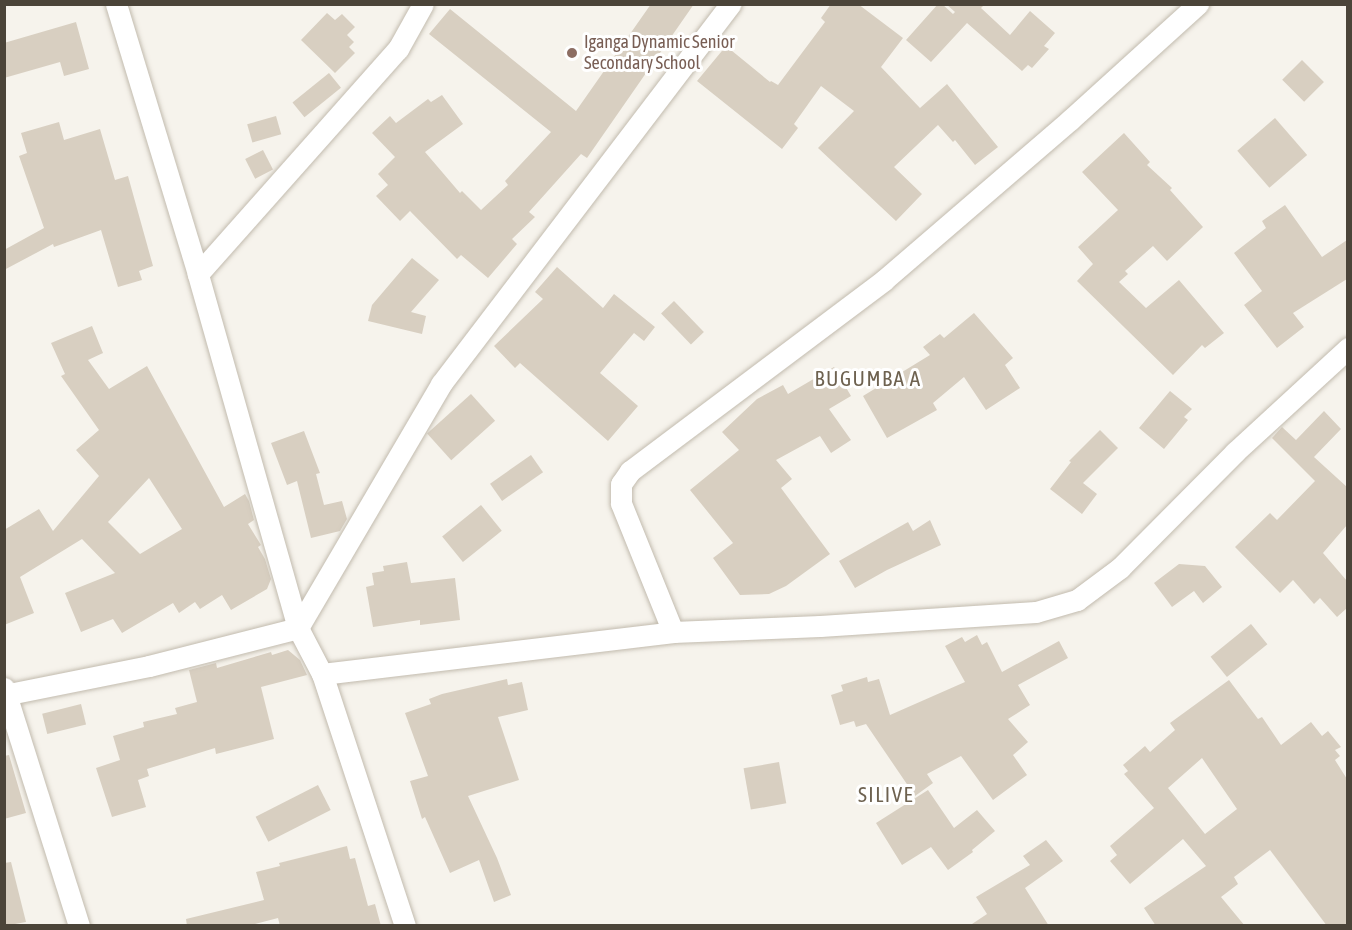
<!DOCTYPE html>
<html>
<head>
<meta charset="utf-8">
<style>
	body { margin:0 }
	#map { position:relative; width:1352px; height:930px; overflow:hidden; background:#f6f3ec; font-family:"Asap Condensed",sans-serif }
	div>[style] { position:absolute }
	[style*='--x'] { left:calc(var(--x)*1px); top:calc(var(--y)*1px); width:calc(var(--w)*1px); rotate:calc(var(--a)*1deg) }
	.building>* { inset:0; background:#d8cfc1; transform-origin:0 0 }
	.roads { filter:drop-shadow(0 0 2px #c2bbae) drop-shadow(0 0 2px #c2bbae) }
	.minor>* { height:21px; margin:-10.5px; padding:0 10.5px; transform-origin:10.5px; border-radius:10.5px; background:#fff }
	.dots>* { width:16px; height:16px; translate:-50% -50%; box-sizing:border-box; border:3px solid #fff; border-radius:50% }
	span { translate:-50% -50%; white-space:nowrap; text-align:center; line-height:1.15; -webkit-text-stroke:6px #fff; paint-order:stroke }
	.education-label { font-size:18px; color:#785e54 }
	.left { translate:0 -50%; text-align:left }
	.quarter-label { font-size:21px; color:#6e6250; letter-spacing:1.5px }
	.frame { position:absolute; inset:0; border:6px solid #4b4439; pointer-events:none }
</style>
</head>
<body>
<div id="map">
	<div class="building">
		<div style="clip-path:polygon(651px 4px,694px 4px,587px 158px,581px 154px,529px 212px,535px 217px,512px 239px,517px 244px,488px 278px,461px 255px,457px 259px,410px 211px,400px 221px,376px 196px,388px 185px,378px 174px,395px 157px,372px 133px,390px 116px,396px 123px,428px 99px,431px 102px,442px 95px,463px 124px,425px 152px,460px 193px,462px 191px,481px 210px,508px 185px,505px 181px,551px 132px,429px 34px,450px 9px,576px 111px)"></div>
		<div style="clip-path:polygon(831px 4px,858px 4px,903px 38px,881px 67px,920px 108px,947px 84px,998px 147px,975px 165px,955px 140px,953px 142px,938px 125px,894px 167px,922px 194px,896px 221px,818px 148px,854px 111px,821px 86px,794px 124px,798px 128px,782px 149px,697px 81px,726px 46px,770px 82px,771px 81px,778px 85px,825px 22px,821px 18px)"></div>
		<div style="clip-path:polygon(938px 4px,942px 4px,953px 14px,955px 12px,946px 4px,985px 4px,981px 8px,1010px 35px,1030px 11px,1055px 33px,1044px 46px,1049px 49px,1032px 68px,1028px 65px,1022px 71px,967px 23px,931px 62px,906px 40px)"></div>
		<div style="clip-path:polygon(327px 13px,335px 20px,342px 14px,355px 27px,347px 35px,354px 42px,349px 47px,355px 53px,335px 73px,301px 40px)"></div>
		<div style="clip-path:polygon(76px 22px,89px 69px,64px 76px,60px 62px,4px 78px,4px 43px)"></div>
		<div style="left:1302px;top:60px;width:31px;height:28px;rotate:45deg"></div>
		<div style="left:329px;top:73px;width:19px;height:47px;rotate:51deg"></div>
		<div style="left:276px;top:116px;width:19px;height:30px;rotate:74deg"></div>
		<div style="left:1275px;top:118px;width:49px;height:50px;rotate:49deg"></div>
		<div style="clip-path:polygon(59px 122px,64px 140px,100px 129px,115px 180px,128px 176px,153px 266px,139px 271px,142px 280px,118px 287px,101px 230px,54px 247px,53px 244px,4px 270px,4px 250px,44px 228px,19px 156px,27px 153px,21px 133px)"></div>
		<div style="clip-path:polygon(1124px 133px,1150px 162px,1147px 165px,1172px 188px,1170px 190px,1203px 227px,1167px 261px,1153px 246px,1125px 271px,1128px 274px,1119px 282px,1146px 308px,1179px 280px,1224px 333px,1205px 348px,1202px 345px,1173px 375px,1077px 281px,1093px 264px,1078px 247px,1118px 210px,1082px 172px)"></div>
		<div style="left:263px;top:150px;width:22px;height:20px;rotate:63deg"></div>
		<div style="clip-path:polygon(1285px 205px,1322px 257px,1347px 240px,1347px 279px,1293px 313px,1304px 327px,1277px 348px,1244px 305px,1262px 291px,1234px 253px,1266px 228px,1262px 221px)"></div>
		<div style="clip-path:polygon(412px 258px,439px 280px,411px 312px,426px 316px,422px 334px,368px 321px,372px 305px)"></div>
		<div style="clip-path:polygon(557px 267px,603px 308px,614px 294px,655px 327px,644px 341px,634px 333px,600px 373px,638px 406px,608px 441px,520px 363px,515px 368px,494px 346px,543px 299px,535px 292px)"></div>
		<div style="left:674px;top:301px;width:43px;height:18px;rotate:46deg"></div>
		<div style="clip-path:polygon(974px 313px,1013px 358px,1005px 365px,1020px 388px,986px 410px,964px 377px,933px 403px,937px 410px,887px 438px,863px 396px,930px 355px,923px 347px,940px 334px,944px 338px)"></div>
		<div style="clip-path:polygon(evenodd,92px 326px,103px 353px,88px 360px,109px 389px,147px 366px,224px 507px,245px 494px,249px 501px,254px 520px,248px 524px,261px 545px,258px 547px,265px 559px,271px 579px,267px 589px,231px 610px,222px 595px,200px 609px,195px 602px,179px 613px,173px 603px,122px 633px,113px 619px,81px 632px,65px 593px,115px 573px,82px 539px,20px 577px,34px 613px,4px 625px,4px 530px,39px 509px,53px 531px,99px 476px,76px 450px,99px 430px,61px 376px,65px 374px,51px 343px,92px 326px,149px 478px,182px 529px,140px 554px,108px 522px,149px 478px)"></div>
		<div style="clip-path:polygon(834px 367px,851px 396px,829px 409px,851px 440px,831px 453px,820px 436px,776px 460px,792px 479px,781px 488px,830px 554px,786px 586px,769px 594px,740px 595px,713px 558px,733px 543px,690px 490px,739px 450px,722px 432px,757px 399px,783px 385px,788px 394px)"></div>
		<div style="clip-path:polygon(1170px 391px,1192px 409px,1184px 417px,1188px 420px,1164px 449px,1139px 428px)"></div>
		<div style="left:471px;top:394px;width:36px;height:59px;rotate:48deg"></div>
		<div style="clip-path:polygon(1324px 411px,1341px 429px,1314px 457px,1347px 487px,1347px 525px,1323px 553px,1347px 581px,1347px 608px,1337px 617px,1320px 598px,1314px 604px,1293px 580px,1280px 593px,1235px 547px,1270px 513px,1277px 520px,1315px 481px,1272px 438px,1282px 427px,1296px 440px)"></div>
		<div style="clip-path:polygon(1100px 430px,1118px 448px,1083px 483px,1097px 494px,1082px 514px,1050px 489px,1071px 462px,1069px 461px)"></div>
		<div style="clip-path:polygon(304px 431px,320px 473px,316px 474px,324px 505px,342px 501px,347px 519px,340px 531px,311px 538px,297px 481px,287px 485px,271px 443px)"></div>
		<div style="left:531px;top:455px;width:21px;height:50px;rotate:55deg"></div>
		<div style="left:481px;top:505px;width:33px;height:50px;rotate:51deg"></div>
		<div style="clip-path:polygon(930px 520px,941px 545px,887px 570px,855px 588px,839px 561px,908px 522px,913px 531px)"></div>
		<div style="clip-path:polygon(407px 562px,411px 583px,455px 578px,460px 620px,420px 625px,420px 620px,373px 627px,366px 587px,374px 585px,372px 573px,384px 571px,383px 566px)"></div>
		<div style="clip-path:polygon(1179px 564px,1205px 566px,1222px 587px,1203px 603px,1194px 591px,1172px 607px,1154px 583px)"></div>
		<div style="left:1251px;top:624px;width:26px;height:52px;rotate:51deg"></div>
		<div style="clip-path:polygon(977px 635px,982px 645px,987px 642px,1002px 672px,1059px 641px,1068px 658px,1018px 685px,1030px 705px,1008px 719px,1028px 742px,1013px 755px,1027px 775px,993px 800px,961px 756px,927px 774px,933px 783px,915px 796px,866px 724px,856px 727px,854px 721px,840px 725px,831px 695px,843px 691px,841px 685px,867px 677px,868px 682px,879px 679px,890px 715px,965px 682px,945px 646px,962px 637px,965px 642px)"></div>
		<div style="clip-path:polygon(288px 650px,300px 660px,307px 675px,261px 687px,274px 739px,216px 754px,215px 748px,147px 769px,149px 776px,138px 780px,146px 807px,112px 817px,96px 768px,120px 760px,113px 736px,144px 727px,143px 722px,177px 714px,175px 708px,197px 702px,189px 670px,216px 663px,217px 668px,271px 652px,272px 655px)"></div>
		<div style="clip-path:polygon(507px 679px,508px 685px,522px 682px,528px 710px,498px 717px,519px 780px,468px 796px,497px 858px,511px 895px,494px 902px,479px 860px,450px 873px,425px 817px,422px 819px,410px 781px,428px 776px,405px 713px,431px 704px,429px 699px,442px 694px)"></div>
		<div style="clip-path:polygon(evenodd,1229px 680px,1258px 719px,1262px 717px,1281px 745px,1311px 722px,1322px 736px,1328px 731px,1341px 747px,1335px 750px,1340px 756px,1335px 760px,1347px 779px,1347px 926px,1327px 926px,1270px 850px,1234px 877px,1238px 884px,1221px 897px,1245px 926px,1156px 926px,1144px 908px,1206px 866px,1183px 839px,1130px 884px,1110px 861px,1117px 855px,1110px 846px,1154px 808px,1124px 774px,1128px 771px,1123px 765px,1145px 746px,1150px 752px,1175px 730px,1170px 723px,1229px 680px,1202px 758px,1237px 809px,1205px 834px,1168px 788px,1202px 758px)"></div>
		<div style="left:81px;top:704px;width:21px;height:40px;rotate:76deg"></div>
		<div style="clip-path:polygon(9px 755px,26px 813px,4px 819px,4px 756px)"></div>
		<div style="left:779px;top:762px;width:42px;height:36px;rotate:80deg"></div>
		<div style="left:318px;top:785px;width:28px;height:70px;rotate:63deg"></div>
		<div style="clip-path:polygon(928px 790px,954px 828px,977px 810px,995px 831px,972px 850px,973px 852px,948px 870px,931px 847px,902px 865px,876px 823px)"></div>
		<div style="clip-path:polygon(1046px 840px,1063px 861px,1025px 888px,1049px 926px,969px 926px,987px 914px,976px 897px,1030px 865px,1023px 856px)"></div>
		<div style="clip-path:polygon(347px 846px,350px 859px,355px 858px,368px 906px,375px 904px,381px 926px,280px 926px,278px 918px,247px 926px,187px 926px,186px 919px,264px 900px,256px 872px,280px 866px,279px 863px)"></div>
		<div style="clip-path:polygon(11px 862px,26px 922px,4px 926px,4px 863px)"></div>
	</div>
	<div class="roads">
		<div class="minor">
			<div style="--x:116;--y:4;--w:282;--a:73.1"></div>
			<div style="--x:673;--y:632;--w:139;--a:-112"></div>
			<div style="--x:621;--y:503;--w:19;--a:-90"></div>
			<div style="--x:621;--y:484;--w:16;--a:-55"></div>
			<div style="--x:630;--y:471;--w:318;--a:-36.9"></div>
			<div style="--x:884;--y:280;--w:245;--a:-40.7"></div>
			<div style="--x:1070;--y:120;--w:173;--a:-42.2"></div>
			<div style="--x:322;--y:674;--w:354;--a:-6.8"></div>
			<div style="--x:673;--y:632;--w:147;--a:-2.3"></div>
			<div style="--x:820;--y:626;--w:216;--a:-3.7"></div>
			<div style="--x:1036;--y:612;--w:43;--a:-16.3"></div>
			<div style="--x:1077;--y:600;--w:54;--a:-36.7"></div>
			<div style="--x:1120;--y:568;--w:163;--a:-45.2"></div>
			<div style="--x:1235;--y:452;--w:154;--a:-42.6"></div>
			<div style="--x:4;--y:688;--w:250;--a:72.5"></div>
			<div style="--x:4;--y:695;--w:148;--a:-11.3"></div>
			<div style="--x:149;--y:666;--w:154;--a:-14.3"></div>
			<div style="--x:298;--y:628;--w:283;--a:-59.6"></div>
			<div style="--x:441;--y:384;--w:478;--a:-52.7"></div>
			<div style="--x:405;--y:926;--w:265;--a:-108.2"></div>
			<div style="--x:322;--y:674;--w:52;--a:-117.6"></div>
			<div style="--x:298;--y:628;--w:368;--a:-105.8"></div>
			<div style="--x:198;--y:274;--w:301;--a:-48.4"></div>
			<div style="--x:398;--y:49;--w:51;--a:-60.9"></div>
		</div>
	</div>
	<div class="dots">
		<div style="left:572px;top:53px;background:#8d6e63"></div>
	</div>
	<div class="education-label">
		<span class="left" style="left:584px;top:53px">Iganga Dynamic Senior<br>Secondary School</span>
	</div>
	<div class="quarter-label">
		<span style="left:868px;top:378px">BUGUMBA A</span>
		<span style="left:886px;top:794px">SILIVE</span>
	</div>
	<div class="frame"></div>
</div>
</body>
</html>
